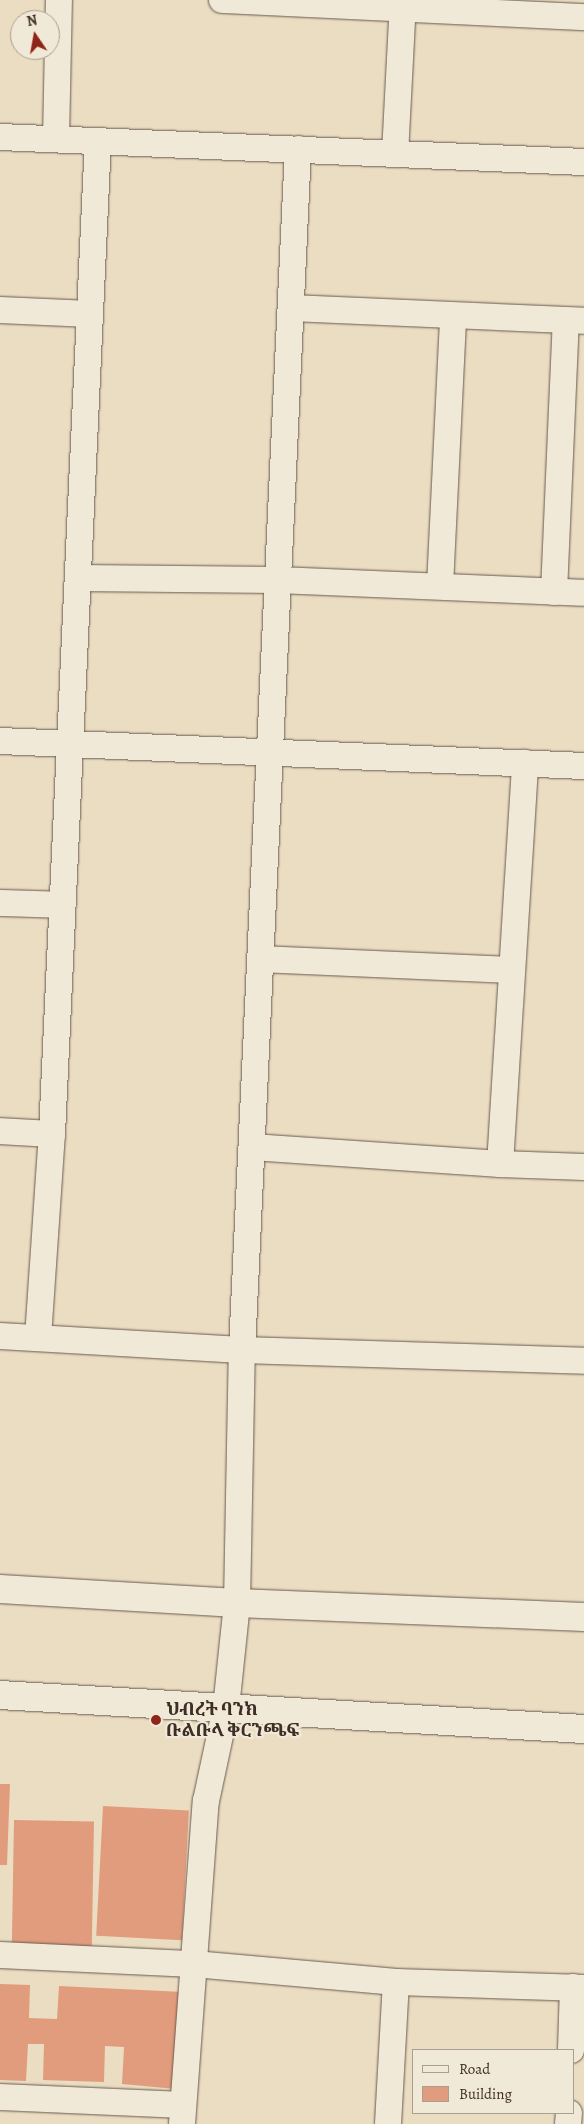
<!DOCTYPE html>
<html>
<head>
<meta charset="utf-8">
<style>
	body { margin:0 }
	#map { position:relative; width:584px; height:2124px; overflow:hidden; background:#eaddc2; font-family:Alegreya,"Noto Serif Ethiopic",serif }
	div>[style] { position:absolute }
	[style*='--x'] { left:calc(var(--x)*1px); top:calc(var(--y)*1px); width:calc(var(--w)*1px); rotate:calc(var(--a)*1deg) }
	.building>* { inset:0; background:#e19c7e; transform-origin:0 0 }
	.roads { filter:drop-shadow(0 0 1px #6a5a4d) drop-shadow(0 0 1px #6a5a4d) }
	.minor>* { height:26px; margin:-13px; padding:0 13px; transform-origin:13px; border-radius:13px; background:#f1e9d7 }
	.secondary>* { height:28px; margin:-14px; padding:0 14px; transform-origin:14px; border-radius:14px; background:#f1e9d7 }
	.dots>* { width:14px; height:14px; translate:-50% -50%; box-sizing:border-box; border:2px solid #f1e9d7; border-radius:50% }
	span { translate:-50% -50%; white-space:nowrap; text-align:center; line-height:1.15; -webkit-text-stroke:4.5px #f1e9d7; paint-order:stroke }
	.poi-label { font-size:18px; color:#3f2e26; font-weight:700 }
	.left { translate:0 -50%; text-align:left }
	.legend { position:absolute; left:412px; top:2049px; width:162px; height:65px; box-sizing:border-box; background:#f1e9d7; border:1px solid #aa9e90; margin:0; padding:6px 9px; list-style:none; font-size:15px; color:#3f2e26 }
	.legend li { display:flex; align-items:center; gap:10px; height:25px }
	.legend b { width:25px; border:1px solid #aa9e90 }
	.north { position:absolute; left:10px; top:10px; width:50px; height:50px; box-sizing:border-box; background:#f1e9d7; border:1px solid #aa9e90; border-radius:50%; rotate:348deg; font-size:14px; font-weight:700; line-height:20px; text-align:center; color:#3f2e26 }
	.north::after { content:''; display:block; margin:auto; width:18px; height:22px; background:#8f2418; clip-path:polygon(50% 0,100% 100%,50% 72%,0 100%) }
</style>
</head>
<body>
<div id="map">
	<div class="building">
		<div style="clip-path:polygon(0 1784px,10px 1784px,7px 1865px,0 1865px)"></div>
		<div style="left:103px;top:1806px;width:86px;height:130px;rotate:3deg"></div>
		<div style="left:14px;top:1820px;width:80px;height:125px;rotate:1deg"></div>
		<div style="clip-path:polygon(0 1984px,30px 1985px,29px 2018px,57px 2019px,59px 1986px,183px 1992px,176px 2089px,122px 2084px,124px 2047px,105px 2046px,104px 2082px,43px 2080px,44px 2044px,28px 2044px,26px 2081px,0 2080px)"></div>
	</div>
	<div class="roads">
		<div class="minor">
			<div style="--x:222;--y:0;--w:362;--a:2.7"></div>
			<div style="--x:0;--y:137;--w:585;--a:2.45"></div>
			<div style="--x:56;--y:139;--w:139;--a:-88.8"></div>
			<div style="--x:395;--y:154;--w:154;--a:-87"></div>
			<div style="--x:291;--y:308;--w:293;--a:2.5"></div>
			<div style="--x:0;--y:310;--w:90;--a:2.5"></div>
			<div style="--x:78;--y:578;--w:200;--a:0.6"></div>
			<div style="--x:278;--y:580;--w:306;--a:2.4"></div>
			<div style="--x:440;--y:586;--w:270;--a:-87.2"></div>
			<div style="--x:554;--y:592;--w:271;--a:-87.5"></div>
			<div style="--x:0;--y:741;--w:585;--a:2.45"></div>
			<div style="--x:0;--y:903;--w:62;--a:1.8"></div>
			<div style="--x:261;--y:959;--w:249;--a:2.5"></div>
			<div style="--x:0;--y:1131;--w:52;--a:3.3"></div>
			<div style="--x:252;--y:1147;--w:249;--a:3.9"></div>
			<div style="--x:500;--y:1164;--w:84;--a:2"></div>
			<div style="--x:500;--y:1164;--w:402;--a:-86.4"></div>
			<div style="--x:0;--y:1336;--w:242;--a:3.3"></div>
			<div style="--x:242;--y:1350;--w:342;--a:1.8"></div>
			<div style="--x:38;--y:1338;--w:204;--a:-86.1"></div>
			<div style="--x:52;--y:1134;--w:994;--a:-87.35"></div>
			<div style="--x:0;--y:1955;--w:194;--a:2.7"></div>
			<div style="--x:194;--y:1964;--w:203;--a:5.1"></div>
			<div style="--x:396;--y:1982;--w:188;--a:1.8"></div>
			<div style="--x:571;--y:2050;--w:63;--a:-88.2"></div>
			<div style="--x:0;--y:2097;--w:182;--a:2.5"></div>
			<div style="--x:182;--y:2124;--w:324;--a:-85.8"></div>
			<div style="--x:206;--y:1801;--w:95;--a:-77.9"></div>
			<div style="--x:226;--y:1708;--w:106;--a:-84"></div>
			<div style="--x:237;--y:1603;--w:253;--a:-88.9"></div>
			<div style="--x:242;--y:1350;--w:1202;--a:-87.33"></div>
			<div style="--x:388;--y:2124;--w:142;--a:-86.8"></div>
			<div style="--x:568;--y:2124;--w:11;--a:-85"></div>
		</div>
		<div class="secondary">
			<div style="--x:0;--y:1589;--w:237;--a:3.4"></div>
			<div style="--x:237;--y:1603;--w:347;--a:2.3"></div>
			<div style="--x:0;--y:1695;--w:585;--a:3.33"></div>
		</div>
	</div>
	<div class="dots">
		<div style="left:156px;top:1720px;background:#8f2418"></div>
	</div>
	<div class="poi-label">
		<span class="left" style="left:166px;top:1720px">ህብረት ባንክ<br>ቡልቡላ ቅርንጫፍ</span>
	</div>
	<ul class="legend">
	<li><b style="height:6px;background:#f1e9d7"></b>Road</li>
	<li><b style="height:14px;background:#e19c7e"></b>Building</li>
	</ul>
	<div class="north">N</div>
</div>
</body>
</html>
